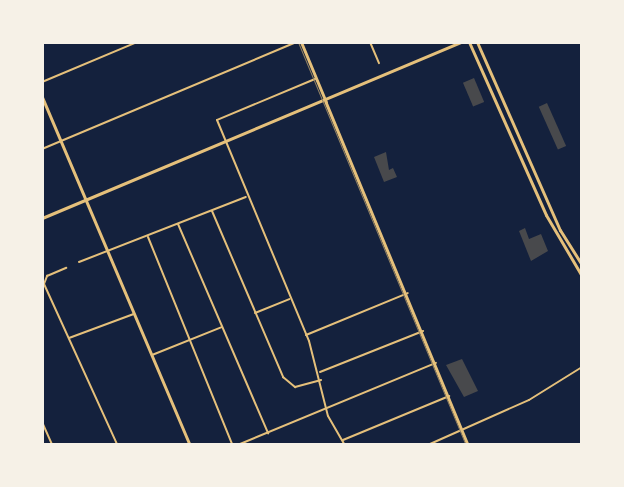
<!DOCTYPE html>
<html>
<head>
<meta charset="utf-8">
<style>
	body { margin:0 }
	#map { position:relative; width:624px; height:487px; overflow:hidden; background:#14213d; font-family:"DM Sans",sans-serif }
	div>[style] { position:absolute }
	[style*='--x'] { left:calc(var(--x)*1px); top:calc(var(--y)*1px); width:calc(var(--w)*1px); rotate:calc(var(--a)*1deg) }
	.building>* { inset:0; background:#48494c; transform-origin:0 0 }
	.minor>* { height:2px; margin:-1px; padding:0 1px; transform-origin:1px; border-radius:1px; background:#e5c07b }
	.tertiary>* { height:2.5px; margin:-1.25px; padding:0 1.25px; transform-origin:1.25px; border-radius:1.25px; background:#e5c07b }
	.secondary>* { height:3px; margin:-1.5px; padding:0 1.5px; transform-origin:1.5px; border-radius:1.5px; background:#e5c07b }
	.primary>* { height:3px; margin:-1.5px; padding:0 1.5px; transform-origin:1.5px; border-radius:1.5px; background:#e5c07b }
	.tram>* { height:1px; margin:-0.5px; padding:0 0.5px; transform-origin:0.5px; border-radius:0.5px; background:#918062 }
	span { translate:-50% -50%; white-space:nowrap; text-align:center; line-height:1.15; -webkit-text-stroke:5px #f6f1e7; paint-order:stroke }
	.frame { position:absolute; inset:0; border:44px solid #f6f1e7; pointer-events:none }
</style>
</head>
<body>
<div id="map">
	<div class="building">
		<div style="left:474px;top:78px;width:26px;height:12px;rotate:67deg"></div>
		<div style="left:547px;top:103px;width:47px;height:9px;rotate:66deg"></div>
		<div style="clip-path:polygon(386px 152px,389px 170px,393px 168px,397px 177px,384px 182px,374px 157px)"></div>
		<div style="clip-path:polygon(525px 228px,529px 239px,541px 234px,548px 251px,531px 261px,519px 231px)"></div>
		<div style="clip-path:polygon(462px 359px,478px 391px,464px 397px,446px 365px)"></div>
	</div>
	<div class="minor">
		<div style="--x:370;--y:42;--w:23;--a:67"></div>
		<div style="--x:315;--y:79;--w:106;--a:157.3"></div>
		<div style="--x:217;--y:120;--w:239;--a:67.4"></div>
		<div style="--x:309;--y:341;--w:77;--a:75.8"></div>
		<div style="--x:328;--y:416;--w:32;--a:60"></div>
		<div style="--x:42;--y:82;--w:103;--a:-22.8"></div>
		<div style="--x:42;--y:149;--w:276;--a:-22.8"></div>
		<div style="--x:212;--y:211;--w:181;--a:66.8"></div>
		<div style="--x:283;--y:377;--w:16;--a:40"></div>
		<div style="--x:295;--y:387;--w:27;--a:-15"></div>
		<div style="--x:178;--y:224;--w:228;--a:66.7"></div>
		<div style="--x:148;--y:237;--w:223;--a:67.9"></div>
		<div style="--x:79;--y:262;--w:179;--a:-21.3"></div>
		<div style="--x:44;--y:284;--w:176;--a:65.5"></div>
		<div style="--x:44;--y:284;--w:9;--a:-69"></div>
		<div style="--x:47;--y:276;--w:21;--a:-23"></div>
		<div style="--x:255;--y:313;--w:37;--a:-22"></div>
		<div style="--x:306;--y:335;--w:110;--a:-22.4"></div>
		<div style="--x:69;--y:338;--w:69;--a:-20.3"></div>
		<div style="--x:152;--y:355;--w:75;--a:-21.8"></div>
		<div style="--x:320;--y:372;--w:111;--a:-21.7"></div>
		<div style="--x:42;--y:422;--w:24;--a:66"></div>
		<div style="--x:343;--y:440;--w:115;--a:-22.5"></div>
		<div style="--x:240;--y:444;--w:212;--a:-22.5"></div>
		<div style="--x:430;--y:444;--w:108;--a:-24"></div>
		<div style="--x:529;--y:400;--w:62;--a:-31.9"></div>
	</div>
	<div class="tertiary">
		<div style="--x:42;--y:96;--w:378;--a:67"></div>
		<div style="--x:326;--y:102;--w:370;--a:67.5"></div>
	</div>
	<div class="secondary">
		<div style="--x:301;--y:42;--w:65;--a:67.4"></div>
		<div style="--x:42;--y:218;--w:454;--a:-22.8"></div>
	</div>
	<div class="primary">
		<div style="--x:469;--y:42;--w:189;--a:66"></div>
		<div style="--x:546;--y:215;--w:71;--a:59.5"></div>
		<div style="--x:477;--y:42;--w:206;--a:66.2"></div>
		<div style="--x:560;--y:230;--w:41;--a:57.8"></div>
	</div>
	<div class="tram">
		<div style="--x:298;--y:42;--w:435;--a:67.4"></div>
	</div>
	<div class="frame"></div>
</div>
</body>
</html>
